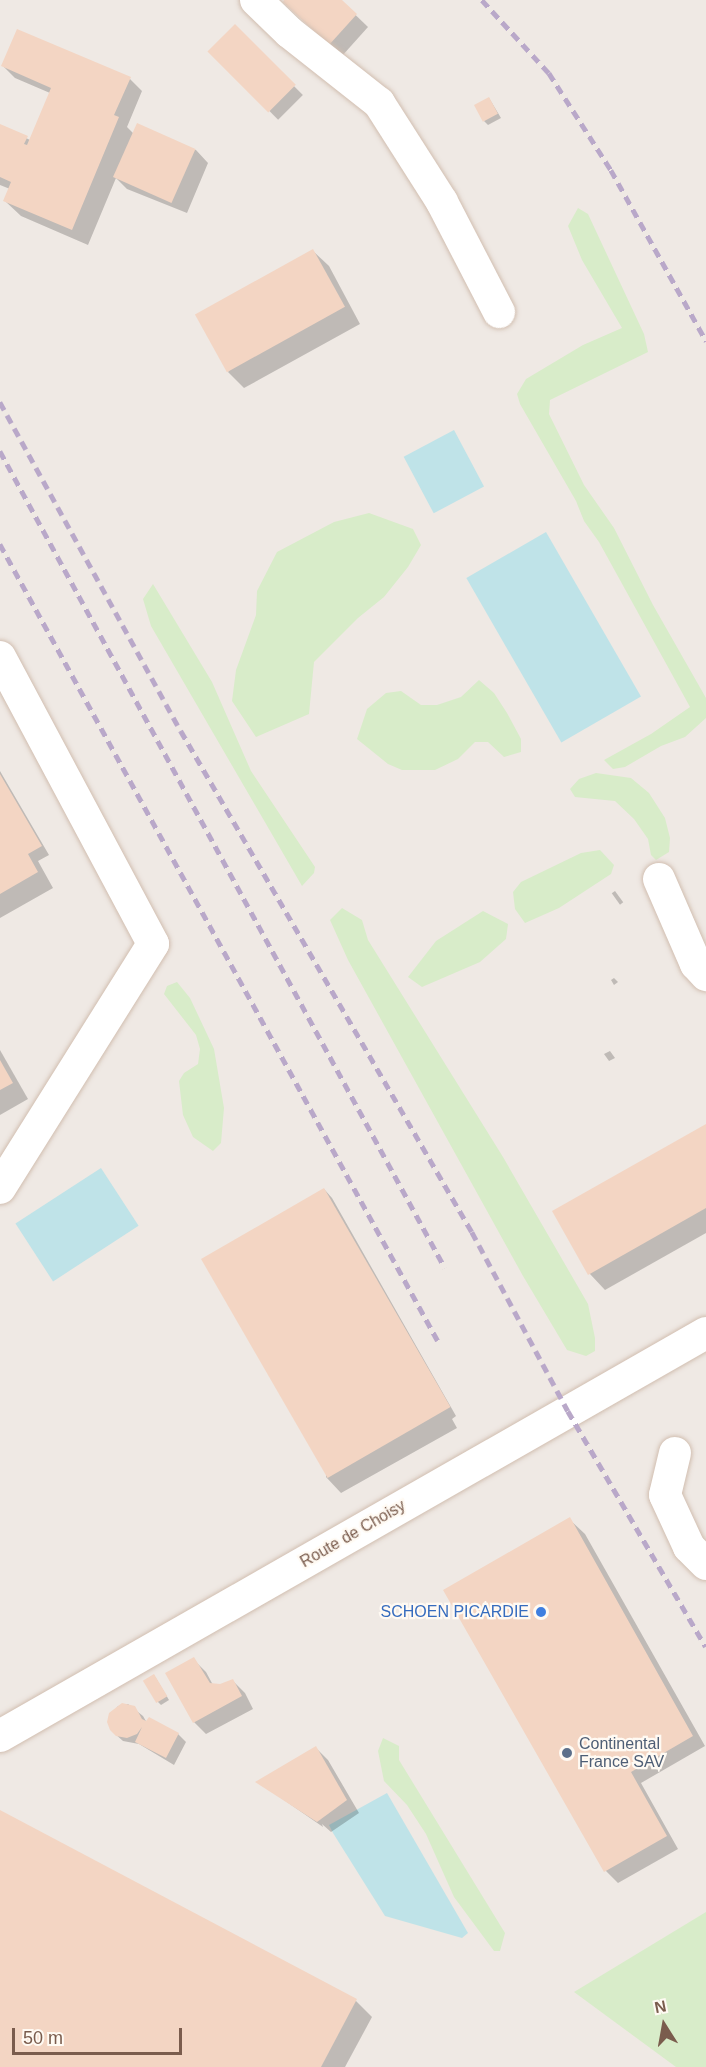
<!DOCTYPE html>
<html>
<head>
<meta charset="utf-8">
<style>
	body { margin:0 }
	#map { position:relative; width:706px; height:2067px; overflow:hidden; background:#fdf6ec; font-family:Helvetica,sans-serif }
	div>[style] { position:absolute }
	[style*='--x'] { left:calc(var(--x)*1px); top:calc(var(--y)*1px); width:calc(var(--w)*1px); rotate:calc(var(--a)*1deg) }
	.industrial>* { inset:0; background:#efe9e4; transform-origin:0 0 }
	.green>* { inset:0; background:#d8ecc9 }
	.water>* { inset:0; background:#bfe3e8; transform-origin:0 0 }
	.shadow>* { inset:0; background:#0003; transform-origin:0 0 }
	.building>* { inset:0; background:#f3d5c3; transform-origin:0 0 }
	.roads { filter:drop-shadow(0 0 2px #d1beb0) drop-shadow(0 0 2px #d1beb0) }
	.minor>* { height:32px; margin:-16px; padding:0 16px; transform-origin:16px; border-radius:16px; background:#fff }
	.rail>* { height:4.5px; margin-top:-2.25px; transform-origin:0; background:repeating-linear-gradient(90deg,#b9a8c9 0 9px,transparent 0 15px) }
	.dots>* { width:16px; height:16px; translate:-50% -50%; box-sizing:border-box; border:3px solid #fffaf3; border-radius:50% }
	span { translate:-50% -50%; white-space:nowrap; text-align:center; line-height:1.15; -webkit-text-stroke:4.5px #fffaf3; paint-order:stroke }
	.street-label { font-size:16px; color:#7a5c4d }
	.shop-label { font-size:16px; color:#366cbe }
	.right { translate:-100% -50%; text-align:right }
	.service-label { font-size:16px; color:#4e5e75 }
	.left { translate:0 -50%; text-align:left }
	.north { position:absolute; left:634px; top:1995px; width:60px; height:60px; -webkit-text-stroke:4px #fffaf3; paint-order:stroke; rotate:349deg; font-size:16px; font-weight:700; line-height:24px; text-align:center; color:#7a5c4d }
	.north::after { content:''; display:block; margin:auto; width:21px; height:27px; background:#7a5c4d; clip-path:polygon(50% 0,100% 100%,50% 72%,0 100%) }
	.scale { position:absolute; left:12px; top:2028px; width:170px; height:27px; box-sizing:border-box; border:3px solid #7a5c4d; border-top:0; padding-left:8px; font-size:18px; line-height:21px; white-space:nowrap; color:#7a5c4d; -webkit-text-stroke:4px #fffaf3; paint-order:stroke }
</style>
</head>
<body>
<div id="map">
	<div class="industrial">
		<div style="left:0;top:0;width:706px;height:2067px"></div>
	</div>
	<div class="green">
		<div style="clip-path:polygon(578px 208px,588px 214px,644px 334px,648px 352px,550px 400px,549px 414px,584px 485px,614px 528px,653px 605px,706px 698px,706px 718px,685px 737px,661px 746px,625px 767px,613px 769px,604px 760px,651px 734px,690px 707px,599px 542px,584px 521px,576px 501px,520px 404px,517px 394px,526px 379px,583px 345px,622px 328px,582px 260px,568px 226px)"></div>
		<div style="clip-path:polygon(369px 513px,413px 529px,421px 545px,408px 567px,384px 597px,358px 618px,314px 662px,309px 714px,256px 737px,232px 701px,236px 670px,256px 615px,257px 591px,277px 552px,334px 522px)"></div>
		<div style="clip-path:polygon(153px 584px,212px 682px,251px 771px,315px 867px,314px 873px,302px 886px,151px 626px,143px 599px)"></div>
		<div style="clip-path:polygon(479px 680px,494px 693px,507px 713px,521px 739px,521px 752px,504px 757px,488px 742px,475px 742px,458px 759px,435px 770px,402px 770px,388px 764px,357px 739px,367px 709px,386px 693px,401px 691px,421px 705px,437px 705px,461px 697px)"></div>
		<div style="clip-path:polygon(596px 773px,631px 778px,649px 793px,665px 818px,670px 838px,669px 852px,656px 860px,651px 855px,648px 839px,634px 819px,615px 801px,575px 797px,570px 789px,579px 779px)"></div>
		<div style="clip-path:polygon(600px 850px,614px 865px,611px 874px,559px 908px,525px 923px,515px 909px,513px 892px,521px 882px,581px 853px)"></div>
		<div style="clip-path:polygon(342px 908px,362px 920px,368px 940px,503px 1157px,588px 1304px,595px 1338px,595px 1351px,586px 1356px,567px 1350px,523px 1276px,348px 960px,330px 920px)"></div>
		<div style="clip-path:polygon(483px 911px,508px 924px,506px 939px,480px 962px,422px 987px,408px 977px,436px 941px)"></div>
		<div style="clip-path:polygon(177px 982px,190px 998px,214px 1049px,224px 1108px,221px 1143px,213px 1151px,193px 1137px,183px 1115px,179px 1081px,184px 1073px,198px 1064px,200px 1049px,196px 1035px,164px 994px,167px 986px)"></div>
		<div style="clip-path:polygon(383px 1738px,399px 1746px,399px 1760px,505px 1933px,500px 1951px,494px 1951px,454px 1897px,426px 1834px,407px 1805px,384px 1781px,378px 1751px)"></div>
		<div style="clip-path:polygon(706px 1912px,706px 2067px,676px 2067px,574px 1992px)"></div>
	</div>
	<div class="water">
		<div style="left:454px;top:430px;width:64px;height:57px;rotate:62deg"></div>
		<div style="left:546px;top:532px;width:190px;height:92px;rotate:60deg"></div>
		<div style="left:101px;top:1168px;width:69px;height:102px;rotate:57deg"></div>
		<div style="clip-path:polygon(387px 1793px,468px 1933px,462px 1938px,385px 1916px,333px 1833px,329px 1825px)"></div>
	</div>
	<div class="shadow">
		<div style="clip-path:polygon(287px 0,340px 0,368px 27px,342px 56px,297px 14px)"></div>
		<div style="left:235px;top:27px;width:96px;height:35px;rotate:45deg"></div>
		<div style="clip-path:polygon(3px 66px,130px 79px,142px 91px,127px 127px,134px 134px,137px 125px,196px 150px,208px 163px,187px 213px,127px 189px,116px 178px,88px 245px,21px 216px,5px 201px,10px 189px,0 185px,0 125px,30px 140px,50px 93px,15px 78px)"></div>
		<div style="clip-path:polygon(489px 98px,501px 118px,488px 125px,484px 121px)"></div>
		<div style="clip-path:polygon(313px 251px,329px 266px,360px 324px,244px 388px,228px 372px)"></div>
		<div style="clip-path:polygon(0 771px,49px 855px,38px 861px,53px 888px,0 918px)"></div>
		<div style="left:615px;top:891px;width:14px;height:4px;rotate:54deg"></div>
		<div style="clip-path:polygon(614px 978px,618px 982px,614px 985px,611px 980px)"></div>
		<div style="clip-path:polygon(0 1050px,28px 1099px,0 1115px)"></div>
		<div style="clip-path:polygon(610px 1051px,615px 1058px,609px 1061px,604px 1054px)"></div>
		<div style="clip-path:polygon(706px 1126px,706px 1233px,605px 1290px,590px 1274px,554px 1212px)"></div>
		<div style="clip-path:polygon(324px 1189px,332px 1198px,456px 1416px,452px 1419px,457px 1428px,341px 1493px,326px 1477px)"></div>
		<div style="clip-path:polygon(569px 1519px,585px 1534px,705px 1746px,641px 1783px,678px 1849px,618px 1883px,606px 1871px)"></div>
		<div style="clip-path:polygon(193px 1659px,206px 1672px,213px 1685px,220px 1686px,232px 1680px,245px 1693px,253px 1709px,206px 1734px,194px 1722px)"></div>
		<div style="clip-path:polygon(154px 1675px,169px 1700px,161px 1705px,157px 1701px)"></div>
		<div style="clip-path:polygon(128px 1704px,143px 1716px,147px 1723px,178px 1734px,186px 1742px,174px 1765px,139px 1744px,123px 1741px,114px 1733px,109px 1718px,118px 1706px)"></div>
		<div style="clip-path:polygon(316px 1748px,328px 1760px,359px 1813px,331px 1832px,322px 1824px,323px 1827px,258px 1782px)"></div>
		<div style="clip-path:polygon(0 1812px,356px 2001px,372px 2017px,345px 2067px,0 2067px)"></div>
	</div>
	<div class="building">
		<div style="clip-path:polygon(284px 0,342px 0,357px 14px,329px 45px,283px 2px)"></div>
		<div style="left:235px;top:24px;width:86px;height:39px;rotate:45deg"></div>
		<div style="clip-path:polygon(17px 29px,131px 77px,114px 115px,119px 117px,72px 230px,3px 201px,11px 182px,0 177px,0 124px,28px 136px,24px 144px,27px 145px,51px 88px,1px 66px)"></div>
		<div style="left:489px;top:97px;width:19px;height:17px;rotate:62deg"></div>
		<div style="left:137px;top:123px;width:64px;height:59px;rotate:24deg"></div>
		<div style="left:313px;top:249px;width:66px;height:135px;rotate:61deg"></div>
		<div style="clip-path:polygon(0 774px,42px 846px,28px 854px,38px 872px,0 894px)"></div>
		<div style="clip-path:polygon(0 1060px,13px 1083px,0 1090px)"></div>
		<div style="clip-path:polygon(706px 1124px,706px 1208px,588px 1275px,552px 1211px)"></div>
		<div style="left:324px;top:1188px;width:253px;height:142px;rotate:60deg"></div>
		<div style="clip-path:polygon(570px 1517px,693px 1736px,631px 1772px,667px 1836px,604px 1872px,443px 1590px)"></div>
		<div style="clip-path:polygon(194px 1657px,210px 1683px,220px 1684px,233px 1679px,242px 1696px,193px 1723px,165px 1673px)"></div>
		<div style="left:154px;top:1674px;width:26px;height:13px;rotate:59deg"></div>
		<div style="clip-path:polygon(122px 1703px,135px 1706px,142px 1719px,146px 1721px,149px 1717px,179px 1733px,166px 1758px,135px 1742px,142px 1727px,137px 1734px,127px 1738px,116px 1736px,110px 1730px,107px 1722px,109px 1713px)"></div>
		<div style="clip-path:polygon(316px 1746px,347px 1800px,317px 1822px,255px 1782px)"></div>
		<div style="clip-path:polygon(0 1810px,357px 1999px,321px 2067px,0 2067px)"></div>
	</div>
	<div class="roads">
		<div class="minor">
			<div style="--x:256;--y:0;--w:46;--a:44.1"></div>
			<div style="--x:289;--y:32;--w:115;--a:38.3"></div>
			<div style="--x:379;--y:103;--w:117;--a:57.5"></div>
			<div style="--x:442;--y:202;--w:124;--a:62.6"></div>
			<div style="--x:0;--y:657;--w:325;--a:61.9"></div>
			<div style="--x:153;--y:944;--w:288;--a:122.1"></div>
			<div style="--x:659;--y:879;--w:93;--a:66.5"></div>
			<div style="--x:696;--y:964;--w:15;--a:48"></div>
			<div style="--x:675;--y:1453;--w:43;--a:103.4"></div>
			<div style="--x:665;--y:1495;--w:57;--a:65.2"></div>
			<div style="--x:689;--y:1547;--w:24;--a:45"></div>
			<div style="--x:0;--y:1736;--w:813;--a:-29.72"></div>
		</div>
	</div>
	<div class="rail">
		<div style="--x:482;--y:0;--w:99;--a:47.5"></div>
		<div style="--x:549;--y:73;--w:115;--a:57.4"></div>
		<div style="--x:611;--y:170;--w:196;--a:60.9"></div>
		<div style="--x:0;--y:402;--w:376;--a:61.2"></div>
		<div style="--x:181;--y:731;--w:579;--a:59.85"></div>
		<div style="--x:472;--y:1232;--w:203;--a:61.8"></div>
		<div style="--x:568;--y:1411;--w:273;--a:59.7"></div>
		<div style="--x:0;--y:451;--w:930;--a:61.42"></div>
		<div style="--x:0;--y:544;--w:909;--a:61.21"></div>
	</div>
	<div class="dots">
		<div style="left:541px;top:1612px;background:#3f7fe0"></div>
		<div style="left:567px;top:1753px;background:#5c6f8a"></div>
	</div>
	<div class="street-label">
		<span style="left:353px;top:1534px;rotate:-30deg">Route de Choisy</span>
	</div>
	<div class="shop-label">
		<span class="right" style="left:529px;top:1612px">SCHOEN PICARDIE</span>
	</div>
	<div class="service-label">
		<span class="left" style="left:579px;top:1753px">Continental<br>France SAV</span>
	</div>
	<div class="north">N</div>
	<div class="scale">50 m</div>
</div>
</body>
</html>
